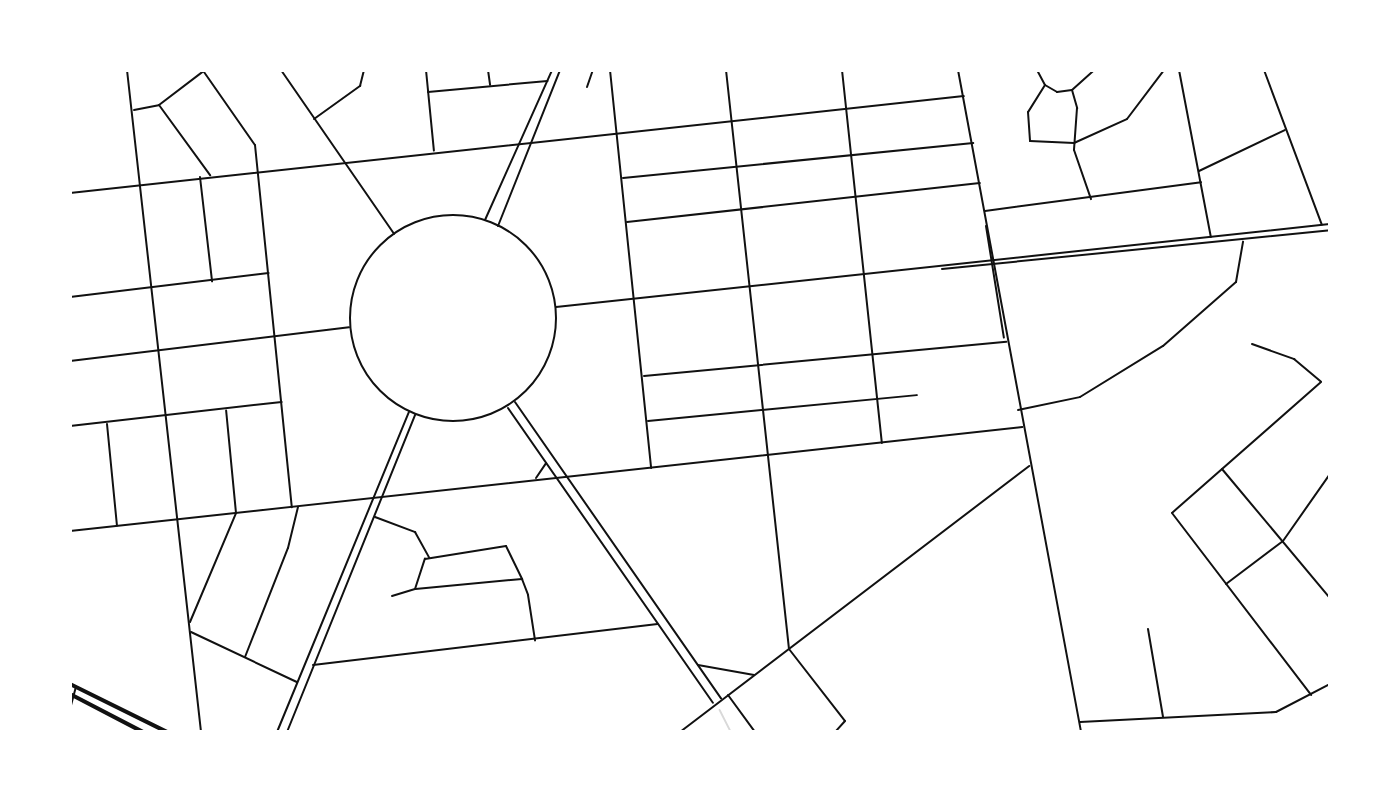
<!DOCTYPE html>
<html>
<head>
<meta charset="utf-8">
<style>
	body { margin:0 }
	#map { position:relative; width:1400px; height:802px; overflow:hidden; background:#fff; font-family:"IBM Plex Sans",sans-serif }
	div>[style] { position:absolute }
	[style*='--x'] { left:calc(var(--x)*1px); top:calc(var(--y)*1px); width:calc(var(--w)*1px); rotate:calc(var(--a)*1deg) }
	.stream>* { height:1.5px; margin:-0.75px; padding:0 0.75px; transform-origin:0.75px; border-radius:0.75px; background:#d9d9d9 }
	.minor>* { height:2px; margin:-1px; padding:0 1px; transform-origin:1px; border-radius:1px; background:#111 }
	.minor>.ring { margin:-1px; padding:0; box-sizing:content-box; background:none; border:2px solid #111; border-radius:50% }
	.secondary>* { height:4px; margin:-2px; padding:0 2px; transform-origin:2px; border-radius:2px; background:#111 }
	span { translate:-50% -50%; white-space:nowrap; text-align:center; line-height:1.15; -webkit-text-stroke:4.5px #fff; paint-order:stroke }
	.frame { position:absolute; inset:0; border:72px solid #fff; pointer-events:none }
</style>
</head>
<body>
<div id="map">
	<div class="stream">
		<div style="--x:720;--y:710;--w:25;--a:63"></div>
	</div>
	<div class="minor">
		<div style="--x:127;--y:70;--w:666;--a:83.62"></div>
		<div style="--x:281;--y:70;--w:199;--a:55.4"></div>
		<div style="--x:426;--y:70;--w:81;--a:84.4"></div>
		<div style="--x:488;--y:70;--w:15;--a:82"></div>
		<div style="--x:610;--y:70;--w:400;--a:84.1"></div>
		<div style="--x:726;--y:70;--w:582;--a:83.79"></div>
		<div style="--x:789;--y:649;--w:91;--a:52.1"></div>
		<div style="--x:845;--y:721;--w:15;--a:132"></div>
		<div style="--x:842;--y:70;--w:375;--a:83.9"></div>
		<div style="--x:958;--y:70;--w:673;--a:79.47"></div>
		<div style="--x:1037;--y:70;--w:17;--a:62"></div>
		<div style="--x:1045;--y:85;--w:14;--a:30"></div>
		<div style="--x:1057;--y:92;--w:15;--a:-8"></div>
		<div style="--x:1072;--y:90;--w:30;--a:-42"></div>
		<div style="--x:1179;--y:70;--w:170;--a:79.2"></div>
		<div style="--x:1264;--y:70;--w:165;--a:69.5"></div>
		<div style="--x:204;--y:72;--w:89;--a:55.1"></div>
		<div style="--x:255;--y:145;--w:364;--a:84.2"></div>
		<div style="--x:1045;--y:85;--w:32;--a:122"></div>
		<div style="--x:1028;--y:112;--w:29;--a:86"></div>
		<div style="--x:1030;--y:141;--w:44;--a:2.6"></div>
		<div style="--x:1074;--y:143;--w:58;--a:-24.4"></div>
		<div style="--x:1127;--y:119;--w:61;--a:-52.9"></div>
		<div style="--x:587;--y:87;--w:18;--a:-71"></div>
		<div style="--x:1072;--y:90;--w:19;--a:74"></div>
		<div style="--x:1077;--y:108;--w:42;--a:94.1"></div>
		<div style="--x:1074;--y:150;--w:52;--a:70.9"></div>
		<div style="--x:428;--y:92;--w:120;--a:-5.3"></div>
		<div style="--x:159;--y:105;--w:87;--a:53.9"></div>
		<div style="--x:134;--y:110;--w:25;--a:-11"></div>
		<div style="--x:159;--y:105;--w:58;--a:-37.3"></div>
		<div style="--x:314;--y:119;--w:57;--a:-35.7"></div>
		<div style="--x:360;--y:86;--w:16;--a:-76"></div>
		<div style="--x:1199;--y:171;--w:95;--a:-25.5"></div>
		<div style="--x:200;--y:177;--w:105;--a:83.4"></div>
		<div style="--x:623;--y:178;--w:352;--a:-5.7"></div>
		<div style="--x:70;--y:193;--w:899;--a:-6.19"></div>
		<div style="--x:985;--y:211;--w:218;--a:-7.6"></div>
		<div class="ring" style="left:350px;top:215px;width:204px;height:204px"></div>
		<div style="--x:485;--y:220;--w:164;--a:-65.9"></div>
		<div style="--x:627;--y:222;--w:355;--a:-6.3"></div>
		<div style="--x:498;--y:226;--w:168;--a:-68.3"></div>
		<div style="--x:986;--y:226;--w:113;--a:80.9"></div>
		<div style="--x:942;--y:269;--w:390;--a:-5.7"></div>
		<div style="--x:70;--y:297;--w:200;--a:-6.9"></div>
		<div style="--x:556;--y:307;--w:778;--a:-6.12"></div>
		<div style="--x:1252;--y:344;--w:45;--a:19.7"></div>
		<div style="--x:1294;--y:359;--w:35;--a:40"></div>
		<div style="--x:1321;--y:382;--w:198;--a:138.7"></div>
		<div style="--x:1172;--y:513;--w:229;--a:52.6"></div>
		<div style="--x:70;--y:361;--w:281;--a:-6.9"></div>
		<div style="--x:644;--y:376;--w:364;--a:-5.4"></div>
		<div style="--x:515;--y:402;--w:361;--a:55.2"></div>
		<div style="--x:508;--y:408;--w:359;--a:55.2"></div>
		<div style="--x:1018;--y:410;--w:63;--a:-11.8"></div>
		<div style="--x:1080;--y:397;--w:97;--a:-31.6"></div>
		<div style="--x:1163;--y:346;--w:97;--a:-41.2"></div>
		<div style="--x:1236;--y:282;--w:41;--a:-80.1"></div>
		<div style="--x:648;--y:421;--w:270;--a:-5.5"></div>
		<div style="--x:107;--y:424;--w:102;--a:84.4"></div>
		<div style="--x:70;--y:426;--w:213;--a:-6.5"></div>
		<div style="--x:1222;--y:469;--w:168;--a:50.1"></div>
		<div style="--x:536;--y:478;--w:18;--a:-56"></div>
		<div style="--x:375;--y:517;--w:43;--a:20.6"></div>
		<div style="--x:415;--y:532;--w:29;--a:61"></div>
		<div style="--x:70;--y:531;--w:958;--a:-6.23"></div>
		<div style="--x:522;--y:579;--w:107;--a:174.7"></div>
		<div style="--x:415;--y:589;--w:32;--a:-72"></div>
		<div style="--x:425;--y:559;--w:82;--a:-9.1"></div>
		<div style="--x:506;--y:546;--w:37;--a:64"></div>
		<div style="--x:522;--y:579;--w:17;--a:69"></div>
		<div style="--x:528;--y:595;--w:46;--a:81.2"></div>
		<div style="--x:1226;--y:584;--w:71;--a:-37"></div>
		<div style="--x:1283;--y:541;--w:82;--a:-55"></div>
		<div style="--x:392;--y:596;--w:24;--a:-17"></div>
		<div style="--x:190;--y:622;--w:118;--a:-67.1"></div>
		<div style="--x:236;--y:513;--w:103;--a:-95.5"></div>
		<div style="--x:1148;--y:629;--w:89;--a:80.3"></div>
		<div style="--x:191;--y:632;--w:117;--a:25.3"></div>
		<div style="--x:70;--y:634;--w:28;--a:90"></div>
		<div style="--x:245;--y:657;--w:117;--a:-68.5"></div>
		<div style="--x:288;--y:548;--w:42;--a:-76.3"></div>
		<div style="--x:313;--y:665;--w:347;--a:-6.8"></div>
		<div style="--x:698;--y:665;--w:57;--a:10.1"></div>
		<div style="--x:728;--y:695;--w:46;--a:53.9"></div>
		<div style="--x:70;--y:709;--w:23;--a:-75"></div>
		<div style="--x:1080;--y:722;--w:196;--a:-2.9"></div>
		<div style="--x:1276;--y:712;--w:61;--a:-27.4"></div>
		<div style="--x:277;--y:732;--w:346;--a:-67.6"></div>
		<div style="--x:287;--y:732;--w:342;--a:-68"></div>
		<div style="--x:680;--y:732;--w:439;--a:-37.3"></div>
	</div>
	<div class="secondary">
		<div style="--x:70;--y:684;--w:108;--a:26.3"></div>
		<div style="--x:70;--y:694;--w:82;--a:27.5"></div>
	</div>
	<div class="frame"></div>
</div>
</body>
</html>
